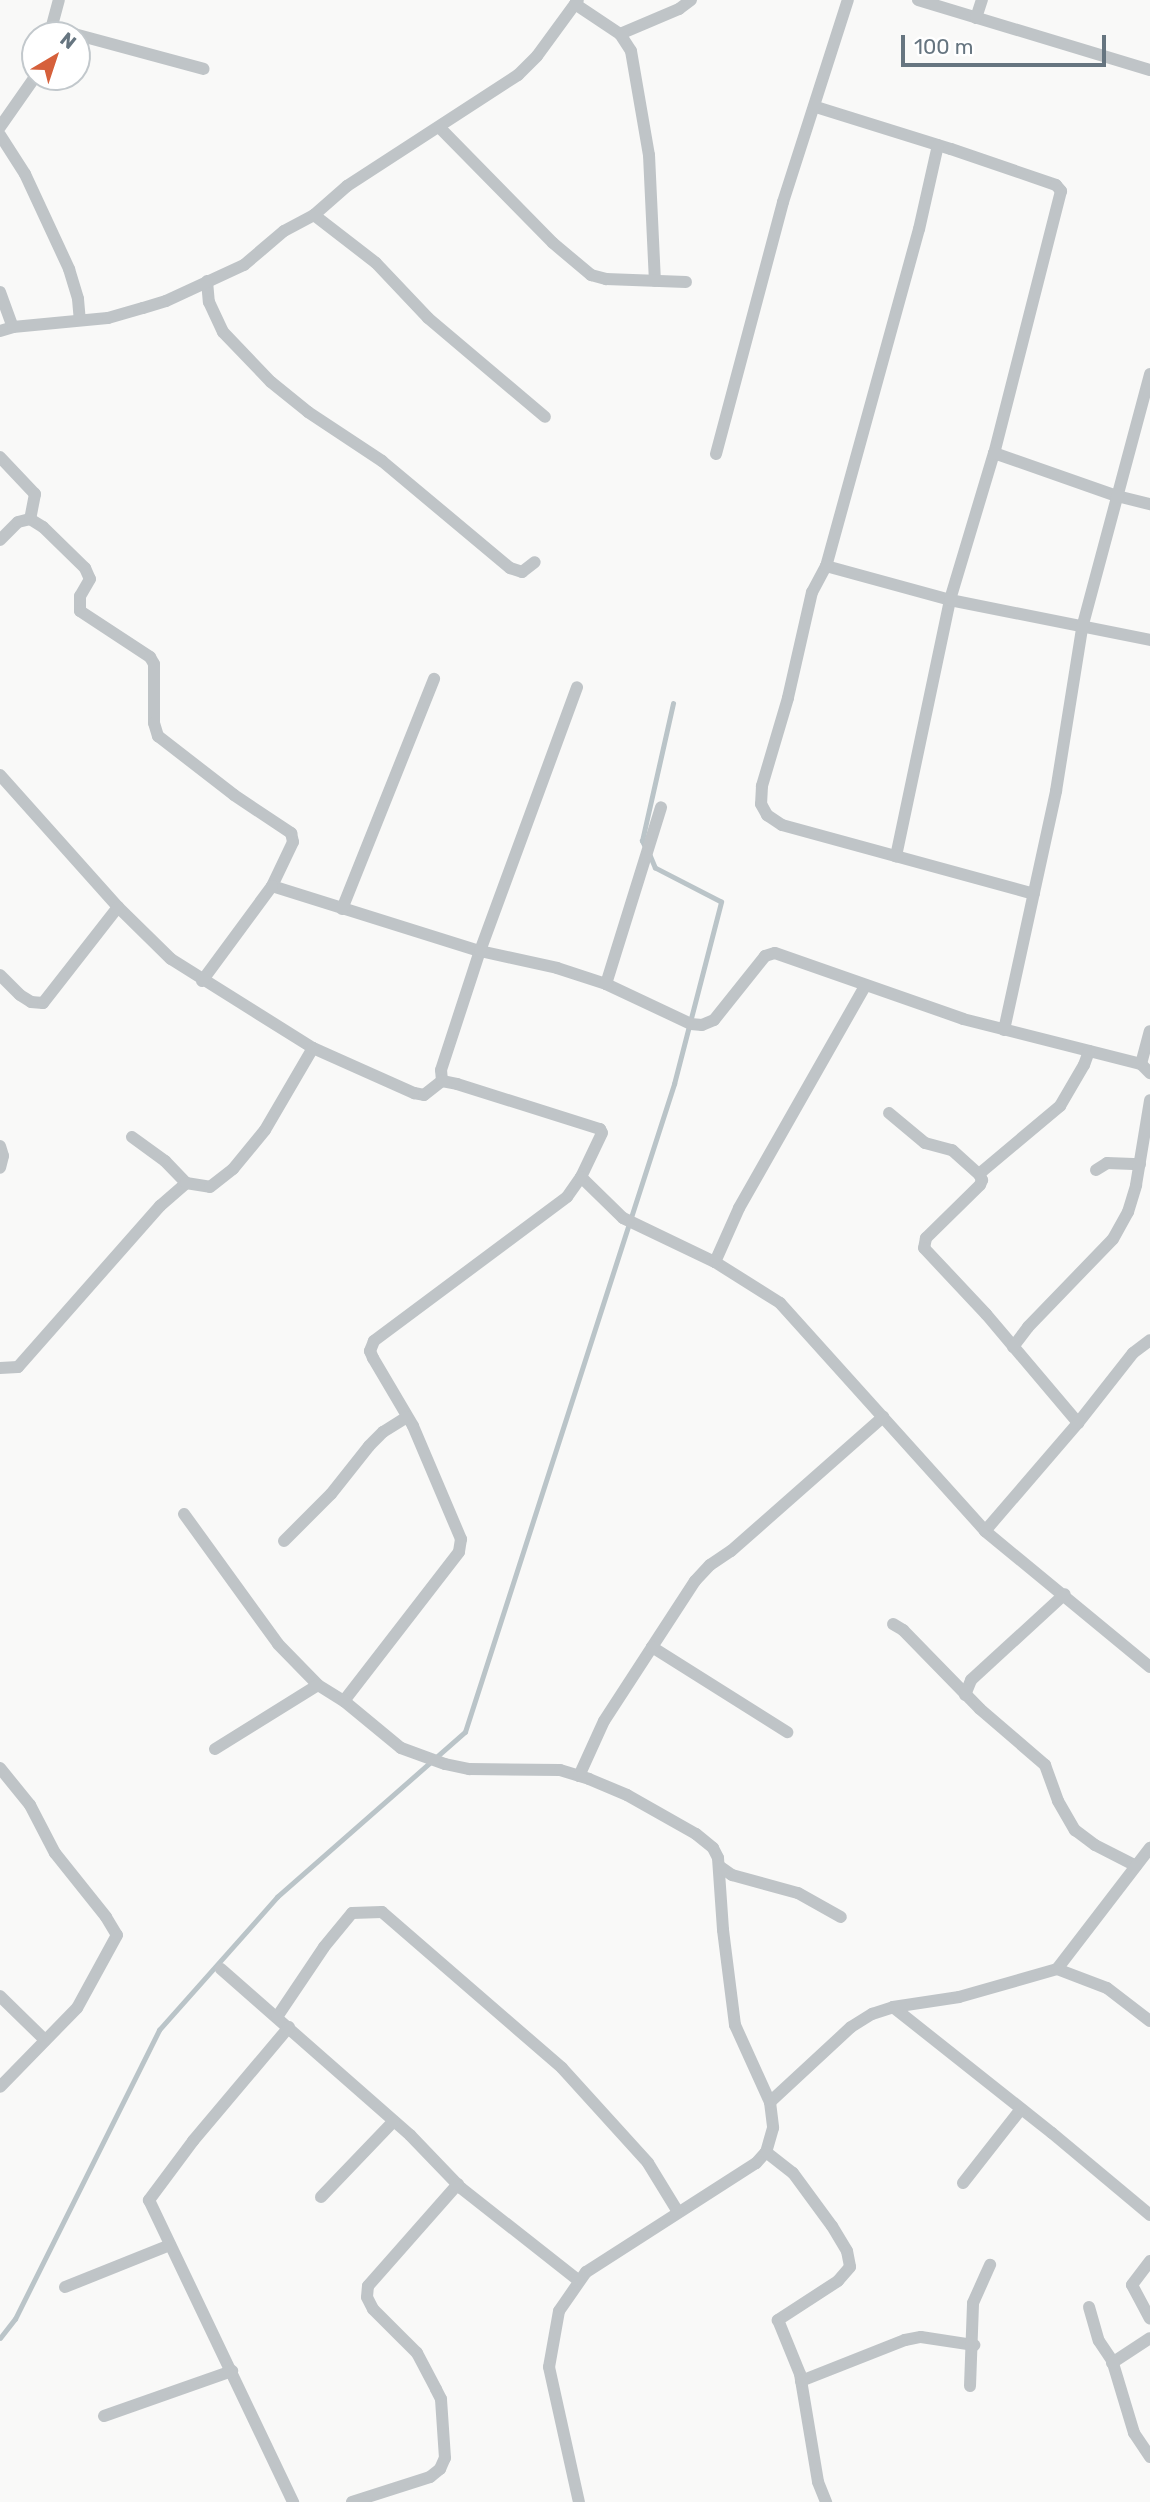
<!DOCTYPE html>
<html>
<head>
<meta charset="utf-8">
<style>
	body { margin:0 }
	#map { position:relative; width:1150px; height:2502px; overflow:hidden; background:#f9f9f8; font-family:Rubik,sans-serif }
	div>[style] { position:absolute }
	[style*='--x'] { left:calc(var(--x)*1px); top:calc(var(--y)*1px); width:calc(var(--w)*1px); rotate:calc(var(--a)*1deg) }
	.stream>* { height:4.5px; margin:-2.25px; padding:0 2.25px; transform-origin:2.25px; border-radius:2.25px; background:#bac4c8 }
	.street>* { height:12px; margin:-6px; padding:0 6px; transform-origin:6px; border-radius:6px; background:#bfc4c7 }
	span { translate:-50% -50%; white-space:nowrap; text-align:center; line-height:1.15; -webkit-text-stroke:7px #fff; paint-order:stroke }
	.north { position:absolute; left:21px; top:21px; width:70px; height:70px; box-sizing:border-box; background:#fff; border:2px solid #c2c8cc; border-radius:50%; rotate:39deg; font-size:19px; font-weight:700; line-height:28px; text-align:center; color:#667580 }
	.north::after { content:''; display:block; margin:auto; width:24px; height:32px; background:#d6603b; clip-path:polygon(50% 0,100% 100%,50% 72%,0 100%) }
	.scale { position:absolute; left:901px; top:35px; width:205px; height:32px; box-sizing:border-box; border:4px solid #667580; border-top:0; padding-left:9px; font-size:21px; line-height:24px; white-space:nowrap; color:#667580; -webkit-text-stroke:5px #fff; paint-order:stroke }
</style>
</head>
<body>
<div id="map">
	<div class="stream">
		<div style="--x:646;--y:849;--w:9;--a:-117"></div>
		<div style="--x:642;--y:841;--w:141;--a:-77.3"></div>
		<div style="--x:0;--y:2338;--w:24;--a:-52"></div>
		<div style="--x:15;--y:2319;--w:323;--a:-63.5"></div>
		<div style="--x:159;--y:2030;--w:178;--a:-48.4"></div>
		<div style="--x:277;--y:1897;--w:250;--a:-41.3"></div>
		<div style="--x:465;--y:1732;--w:681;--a:-72.12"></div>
		<div style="--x:674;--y:1084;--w:188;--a:-75.5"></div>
		<div style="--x:721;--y:902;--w:74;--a:-152.7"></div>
		<div style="--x:655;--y:868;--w:13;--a:-113"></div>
	</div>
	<div class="street">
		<div style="--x:918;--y:0;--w:242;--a:16.8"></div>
		<div style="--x:575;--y:4;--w:54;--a:33.7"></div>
		<div style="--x:620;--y:34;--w:20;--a:57"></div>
		<div style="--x:631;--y:51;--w:106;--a:80.2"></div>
		<div style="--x:649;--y:155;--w:126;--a:87.3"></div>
		<div style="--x:976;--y:18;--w:19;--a:-72"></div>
		<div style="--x:52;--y:28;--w:157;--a:15.1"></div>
		<div style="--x:50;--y:33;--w:34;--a:-75"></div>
		<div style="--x:620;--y:34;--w:64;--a:-23"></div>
		<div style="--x:679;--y:9;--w:15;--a:-37"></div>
		<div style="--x:816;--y:107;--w:141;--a:17.3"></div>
		<div style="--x:951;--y:149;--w:111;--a:18.9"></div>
		<div style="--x:1056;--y:185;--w:8;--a:50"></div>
		<div style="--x:1061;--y:191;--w:270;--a:104.3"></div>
		<div style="--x:994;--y:453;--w:153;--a:106.7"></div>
		<div style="--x:950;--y:600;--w:262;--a:101.9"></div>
		<div style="--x:0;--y:127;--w:61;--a:-55"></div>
		<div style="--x:440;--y:128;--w:161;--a:45.5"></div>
		<div style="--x:553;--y:243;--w:50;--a:40.1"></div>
		<div style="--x:591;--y:275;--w:16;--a:15"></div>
		<div style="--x:606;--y:279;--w:80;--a:2.1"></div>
		<div style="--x:0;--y:135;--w:46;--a:57.3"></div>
		<div style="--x:25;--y:174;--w:105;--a:65.1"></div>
		<div style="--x:69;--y:269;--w:31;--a:73"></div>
		<div style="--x:78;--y:299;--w:21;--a:85"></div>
		<div style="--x:938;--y:145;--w:86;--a:102.7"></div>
		<div style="--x:919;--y:229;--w:350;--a:105.4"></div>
		<div style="--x:826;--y:566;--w:30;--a:118"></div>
		<div style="--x:812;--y:592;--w:109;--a:102.8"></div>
		<div style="--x:788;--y:698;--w:92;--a:106.5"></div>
		<div style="--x:762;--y:786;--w:18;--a:93"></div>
		<div style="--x:761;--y:804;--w:13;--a:61"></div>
		<div style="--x:767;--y:815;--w:18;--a:34"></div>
		<div style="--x:782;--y:825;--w:261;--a:15.3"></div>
		<div style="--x:314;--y:215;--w:78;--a:37.7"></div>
		<div style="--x:376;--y:263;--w:76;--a:46.6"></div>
		<div style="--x:428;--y:318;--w:153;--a:40.2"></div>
		<div style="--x:207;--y:281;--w:21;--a:85"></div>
		<div style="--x:209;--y:302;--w:33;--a:65"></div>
		<div style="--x:223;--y:332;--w:69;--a:46.2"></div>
		<div style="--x:271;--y:382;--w:48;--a:39"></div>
		<div style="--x:308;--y:412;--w:89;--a:33.5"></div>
		<div style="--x:382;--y:461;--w:167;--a:39.9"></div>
		<div style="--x:510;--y:568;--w:13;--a:18"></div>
		<div style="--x:522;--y:572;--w:16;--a:-38"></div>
		<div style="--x:0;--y:292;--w:37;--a:70"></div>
		<div style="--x:0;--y:331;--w:14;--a:-17"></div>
		<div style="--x:13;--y:327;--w:95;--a:-5.4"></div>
		<div style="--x:108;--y:318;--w:36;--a:-16"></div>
		<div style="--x:143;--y:308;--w:24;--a:-17"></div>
		<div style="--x:166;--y:301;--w:86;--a:-24.8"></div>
		<div style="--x:244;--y:265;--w:52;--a:-40.4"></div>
		<div style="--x:284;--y:231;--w:34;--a:-28"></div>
		<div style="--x:314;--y:215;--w:44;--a:-41.3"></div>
		<div style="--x:347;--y:186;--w:204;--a:-33"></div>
		<div style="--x:518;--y:75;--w:27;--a:-45"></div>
		<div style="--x:537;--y:56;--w:69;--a:-53.8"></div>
		<div style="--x:994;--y:453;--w:130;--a:19.3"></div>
		<div style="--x:1117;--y:496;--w:34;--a:14"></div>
		<div style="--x:716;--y:454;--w:261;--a:-75.1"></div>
		<div style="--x:783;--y:202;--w:212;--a:-72.2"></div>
		<div style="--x:0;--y:457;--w:51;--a:46.6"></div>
		<div style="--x:35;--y:494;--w:25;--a:101"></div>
		<div style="--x:0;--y:540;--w:25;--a:-45"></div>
		<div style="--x:18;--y:522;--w:12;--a:-14"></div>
		<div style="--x:30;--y:519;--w:15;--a:32"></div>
		<div style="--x:43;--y:527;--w:59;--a:44.3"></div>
		<div style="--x:85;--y:568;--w:12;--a:66"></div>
		<div style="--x:90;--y:579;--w:20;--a:120"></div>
		<div style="--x:80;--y:596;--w:15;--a:90"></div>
		<div style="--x:80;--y:611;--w:84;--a:33.3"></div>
		<div style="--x:150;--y:657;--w:8;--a:60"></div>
		<div style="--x:154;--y:664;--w:59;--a:90"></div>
		<div style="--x:154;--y:723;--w:14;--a:73"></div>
		<div style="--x:158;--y:736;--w:96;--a:37.8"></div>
		<div style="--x:234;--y:795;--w:69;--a:33.7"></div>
		<div style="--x:291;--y:833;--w:9;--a:77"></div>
		<div style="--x:293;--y:842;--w:49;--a:115.5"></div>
		<div style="--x:272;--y:886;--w:218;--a:17.4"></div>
		<div style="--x:480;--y:951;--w:79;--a:12.4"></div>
		<div style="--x:557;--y:968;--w:52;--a:18.1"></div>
		<div style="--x:606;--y:984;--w:94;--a:25.2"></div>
		<div style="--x:691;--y:1024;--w:11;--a:5"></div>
		<div style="--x:702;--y:1025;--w:13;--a:-23"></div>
		<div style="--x:714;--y:1020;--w:82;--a:-51.4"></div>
		<div style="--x:765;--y:956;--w:10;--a:-17"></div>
		<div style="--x:775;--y:953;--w:199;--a:19.3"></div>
		<div style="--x:963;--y:1019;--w:184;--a:14.2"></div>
		<div style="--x:1141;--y:1064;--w:13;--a:45"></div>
		<div style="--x:826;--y:566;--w:129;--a:15.3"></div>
		<div style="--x:950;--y:600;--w:204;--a:11.3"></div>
		<div style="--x:0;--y:775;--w:177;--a:48.2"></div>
		<div style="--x:118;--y:907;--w:74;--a:44.5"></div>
		<div style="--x:171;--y:959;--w:168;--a:32.1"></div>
		<div style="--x:342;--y:909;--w:248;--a:-68.2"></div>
		<div style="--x:0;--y:975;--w:28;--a:45"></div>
		<div style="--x:20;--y:995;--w:13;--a:32"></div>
		<div style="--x:31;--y:1002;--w:12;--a:5"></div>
		<div style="--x:43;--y:1003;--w:122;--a:-52"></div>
		<div style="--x:202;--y:981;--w:118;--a:-53.6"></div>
		<div style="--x:606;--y:984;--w:185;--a:-72.7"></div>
		<div style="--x:1004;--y:1030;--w:245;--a:-77.7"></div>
		<div style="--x:1056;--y:791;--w:165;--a:-80.9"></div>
		<div style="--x:1082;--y:628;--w:263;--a:-75"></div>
		<div style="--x:1141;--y:1064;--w:34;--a:-75"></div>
		<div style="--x:442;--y:1081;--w:11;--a:-95"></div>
		<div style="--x:441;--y:1070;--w:125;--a:-71.9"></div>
		<div style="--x:480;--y:951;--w:281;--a:-69.8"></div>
		<div style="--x:889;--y:1113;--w:47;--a:39.8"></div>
		<div style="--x:925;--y:1143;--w:28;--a:15"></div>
		<div style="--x:952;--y:1150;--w:36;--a:42"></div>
		<div style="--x:979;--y:1174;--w:7;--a:63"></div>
		<div style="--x:982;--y:1180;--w:5;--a:112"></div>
		<div style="--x:980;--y:1185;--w:76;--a:135.5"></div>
		<div style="--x:926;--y:1238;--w:10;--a:101"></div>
		<div style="--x:924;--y:1248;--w:91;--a:46.8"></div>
		<div style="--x:986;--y:1314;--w:143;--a:49.8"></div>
		<div style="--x:132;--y:1137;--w:41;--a:36"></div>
		<div style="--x:165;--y:1161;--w:30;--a:46"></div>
		<div style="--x:0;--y:1146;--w:10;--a:73"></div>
		<div style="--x:3;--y:1156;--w:12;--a:104"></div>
		<div style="--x:1096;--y:1170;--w:13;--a:-32"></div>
		<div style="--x:1107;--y:1163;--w:33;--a:2"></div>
		<div style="--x:979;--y:1174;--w:106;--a:-40"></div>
		<div style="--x:1060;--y:1106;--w:48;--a:-59.7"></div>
		<div style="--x:1084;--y:1065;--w:15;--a:-70"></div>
		<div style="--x:581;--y:1177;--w:59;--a:44.3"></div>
		<div style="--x:623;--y:1218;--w:102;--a:25.6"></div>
		<div style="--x:715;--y:1262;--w:77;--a:32.2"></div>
		<div style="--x:780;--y:1303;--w:307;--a:48"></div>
		<div style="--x:985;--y:1531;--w:214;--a:39.5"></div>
		<div style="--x:715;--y:1262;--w:59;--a:-66"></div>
		<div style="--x:739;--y:1208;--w:255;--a:-60.4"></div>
		<div style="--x:1013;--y:1347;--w:25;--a:-53"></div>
		<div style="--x:1028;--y:1327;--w:122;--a:-46"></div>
		<div style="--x:1113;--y:1239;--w:31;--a:-61"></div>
		<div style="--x:1128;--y:1212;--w:28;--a:-73"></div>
		<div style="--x:1136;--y:1185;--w:86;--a:-80.6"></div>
		<div style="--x:0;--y:1368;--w:18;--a:-3"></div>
		<div style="--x:18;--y:1367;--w:215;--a:-48.6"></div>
		<div style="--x:160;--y:1206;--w:35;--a:-41"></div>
		<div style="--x:186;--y:1183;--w:24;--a:9"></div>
		<div style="--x:210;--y:1187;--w:29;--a:-38"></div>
		<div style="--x:233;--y:1169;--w:50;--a:-50.6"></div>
		<div style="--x:265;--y:1130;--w:95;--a:-59.7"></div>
		<div style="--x:313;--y:1048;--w:111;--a:24"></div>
		<div style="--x:414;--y:1093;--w:10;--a:11"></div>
		<div style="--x:424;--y:1095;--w:23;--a:-38"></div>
		<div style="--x:442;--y:1081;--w:15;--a:11"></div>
		<div style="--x:457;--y:1084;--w:150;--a:17.5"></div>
		<div style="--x:600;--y:1129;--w:4;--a:63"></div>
		<div style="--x:602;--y:1133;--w:49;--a:115.5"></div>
		<div style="--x:581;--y:1177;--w:24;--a:125"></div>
		<div style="--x:567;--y:1197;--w:241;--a:143.3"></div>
		<div style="--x:374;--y:1341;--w:11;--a:112"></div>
		<div style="--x:370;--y:1351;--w:8;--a:67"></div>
		<div style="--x:373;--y:1358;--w:79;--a:59.5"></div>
		<div style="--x:413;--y:1426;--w:123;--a:67"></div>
		<div style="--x:461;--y:1539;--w:13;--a:99"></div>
		<div style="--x:459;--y:1552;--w:188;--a:127.7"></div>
		<div style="--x:184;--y:1514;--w:160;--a:54.1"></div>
		<div style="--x:278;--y:1644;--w:57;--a:45.7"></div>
		<div style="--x:318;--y:1685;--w:31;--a:32"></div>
		<div style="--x:344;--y:1701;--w:74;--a:39.5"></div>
		<div style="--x:401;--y:1748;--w:47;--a:20"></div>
		<div style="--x:445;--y:1764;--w:25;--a:12"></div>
		<div style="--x:469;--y:1769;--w:91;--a:0.6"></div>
		<div style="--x:560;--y:1770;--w:30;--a:17"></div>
		<div style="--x:589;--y:1779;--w:41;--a:22.8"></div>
		<div style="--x:627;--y:1795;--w:79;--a:29.5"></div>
		<div style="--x:696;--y:1834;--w:22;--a:39"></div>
		<div style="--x:713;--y:1848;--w:11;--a:63"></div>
		<div style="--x:718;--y:1858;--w:72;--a:86"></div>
		<div style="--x:723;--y:1930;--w:96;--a:82.8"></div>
		<div style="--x:735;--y:2025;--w:85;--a:65.6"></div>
		<div style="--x:770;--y:2102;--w:26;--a:83"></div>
		<div style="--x:773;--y:2128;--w:25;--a:106"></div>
		<div style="--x:766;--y:2152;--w:15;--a:132"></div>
		<div style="--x:756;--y:2163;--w:202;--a:147.3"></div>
		<div style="--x:586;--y:2272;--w:47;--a:124.7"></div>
		<div style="--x:559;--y:2311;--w:57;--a:100.1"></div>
		<div style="--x:549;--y:2367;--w:138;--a:77.5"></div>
		<div style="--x:985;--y:1531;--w:143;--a:-49.3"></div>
		<div style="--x:1078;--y:1423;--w:89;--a:-51.8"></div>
		<div style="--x:1133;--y:1353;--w:21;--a:-37"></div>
		<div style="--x:284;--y:1541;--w:66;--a:-45"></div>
		<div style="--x:331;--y:1494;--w:61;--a:-51.6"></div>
		<div style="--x:369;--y:1446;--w:20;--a:-45"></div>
		<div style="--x:383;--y:1432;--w:28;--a:-32"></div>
		<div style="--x:893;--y:1624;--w:12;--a:31"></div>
		<div style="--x:903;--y:1630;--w:110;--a:45.7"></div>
		<div style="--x:980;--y:1709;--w:86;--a:40.7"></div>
		<div style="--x:1045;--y:1765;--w:38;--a:70"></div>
		<div style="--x:1058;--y:1801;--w:34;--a:60"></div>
		<div style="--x:1075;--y:1830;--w:25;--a:37"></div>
		<div style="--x:1095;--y:1845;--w:46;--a:27.1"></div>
		<div style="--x:652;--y:1647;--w:79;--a:-56.9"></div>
		<div style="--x:695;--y:1581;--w:22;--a:-47"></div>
		<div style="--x:710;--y:1565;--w:25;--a:-34"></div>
		<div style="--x:731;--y:1551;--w:203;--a:-41.4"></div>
		<div style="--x:965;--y:1695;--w:16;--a:-68"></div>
		<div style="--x:971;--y:1680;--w:127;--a:-42.5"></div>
		<div style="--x:215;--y:1749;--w:121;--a:-31.9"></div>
		<div style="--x:0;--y:1768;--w:48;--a:51"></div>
		<div style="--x:30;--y:1805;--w:54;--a:62.5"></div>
		<div style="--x:55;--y:1853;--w:82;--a:51.4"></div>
		<div style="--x:106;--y:1917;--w:21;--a:59"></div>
		<div style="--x:117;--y:1935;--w:83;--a:118.7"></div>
		<div style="--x:77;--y:2008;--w:110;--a:134.3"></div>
		<div style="--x:579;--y:1776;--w:60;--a:-65.6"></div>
		<div style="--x:604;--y:1721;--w:88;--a:-57"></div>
		<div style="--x:652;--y:1647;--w:160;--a:32.2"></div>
		<div style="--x:719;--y:1866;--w:16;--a:35"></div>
		<div style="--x:732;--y:1875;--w:68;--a:15.3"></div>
		<div style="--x:798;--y:1893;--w:49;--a:29.2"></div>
		<div style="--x:221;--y:1969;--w:252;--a:41.3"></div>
		<div style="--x:410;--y:2135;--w:74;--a:46.1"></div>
		<div style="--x:461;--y:2188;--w:150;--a:38.2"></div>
		<div style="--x:1057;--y:1969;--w:53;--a:20.8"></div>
		<div style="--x:1107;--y:1988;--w:54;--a:37.5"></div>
		<div style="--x:0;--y:1996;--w:63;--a:44.4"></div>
		<div style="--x:893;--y:2007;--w:203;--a:38.4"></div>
		<div style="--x:1052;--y:2133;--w:128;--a:39.9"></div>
		<div style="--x:277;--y:2017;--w:84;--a:-56.1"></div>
		<div style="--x:324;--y:1947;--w:44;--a:-50.5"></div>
		<div style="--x:352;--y:1913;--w:30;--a:-2"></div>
		<div style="--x:382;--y:1912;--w:238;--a:40.9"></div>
		<div style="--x:562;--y:2068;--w:128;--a:47.8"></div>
		<div style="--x:648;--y:2163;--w:57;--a:58.5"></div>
		<div style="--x:289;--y:2027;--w:149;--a:130.1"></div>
		<div style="--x:193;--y:2141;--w:74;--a:126.7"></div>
		<div style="--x:149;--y:2200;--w:335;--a:64.5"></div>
		<div style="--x:770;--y:2102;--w:110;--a:-42.8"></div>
		<div style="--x:851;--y:2027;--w:25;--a:-32"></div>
		<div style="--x:872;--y:2014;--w:22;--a:-18"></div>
		<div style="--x:893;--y:2007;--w:67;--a:-8.6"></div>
		<div style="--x:959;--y:1997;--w:102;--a:-15.9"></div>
		<div style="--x:1057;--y:1969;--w:153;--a:-52.5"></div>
		<div style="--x:766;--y:2152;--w:34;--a:38"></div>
		<div style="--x:793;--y:2173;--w:66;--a:53.7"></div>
		<div style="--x:832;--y:2226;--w:29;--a:59"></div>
		<div style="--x:847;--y:2251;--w:16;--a:79"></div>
		<div style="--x:850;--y:2267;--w:18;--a:131"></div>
		<div style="--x:838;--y:2281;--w:72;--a:147"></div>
		<div style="--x:778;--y:2320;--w:58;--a:67.8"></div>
		<div style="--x:800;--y:2374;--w:109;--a:80.5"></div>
		<div style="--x:818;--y:2482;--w:22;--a:68"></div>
		<div style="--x:963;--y:2183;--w:94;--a:-51.9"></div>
		<div style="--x:321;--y:2197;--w:105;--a:-46.2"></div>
		<div style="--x:1150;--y:2261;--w:30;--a:127"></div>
		<div style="--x:1132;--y:2285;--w:38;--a:62"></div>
		<div style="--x:65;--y:2287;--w:113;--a:-21.8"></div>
		<div style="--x:1089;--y:2307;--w:35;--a:74"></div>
		<div style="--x:1099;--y:2341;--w:23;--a:56"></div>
		<div style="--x:1112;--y:2360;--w:76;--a:73.2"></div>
		<div style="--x:1134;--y:2433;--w:29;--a:56"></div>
		<div style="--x:1112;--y:2363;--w:45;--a:-33.3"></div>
		<div style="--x:801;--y:2381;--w:112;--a:-21.5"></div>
		<div style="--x:905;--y:2340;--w:16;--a:-11"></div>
		<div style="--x:921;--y:2337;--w:54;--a:8.6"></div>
		<div style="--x:970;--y:2386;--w:83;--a:-87.9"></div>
		<div style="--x:973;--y:2303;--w:42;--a:-65.9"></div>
		<div style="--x:104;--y:2416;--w:136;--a:-19.4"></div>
		<div style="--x:352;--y:2502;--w:82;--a:-17.8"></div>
		<div style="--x:430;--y:2477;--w:13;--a:-39"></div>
		<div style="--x:440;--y:2469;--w:12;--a:-66"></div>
		<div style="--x:445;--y:2458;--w:59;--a:-93.9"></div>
		<div style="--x:441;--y:2399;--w:11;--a:-117"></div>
		<div style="--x:436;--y:2389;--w:41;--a:-117.8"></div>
		<div style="--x:417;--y:2353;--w:62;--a:-135"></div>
		<div style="--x:373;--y:2309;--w:13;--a:-117"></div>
		<div style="--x:367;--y:2297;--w:11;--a:-85"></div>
		<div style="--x:368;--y:2286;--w:136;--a:-48.6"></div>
	</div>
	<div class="north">N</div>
	<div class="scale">100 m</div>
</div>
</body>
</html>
